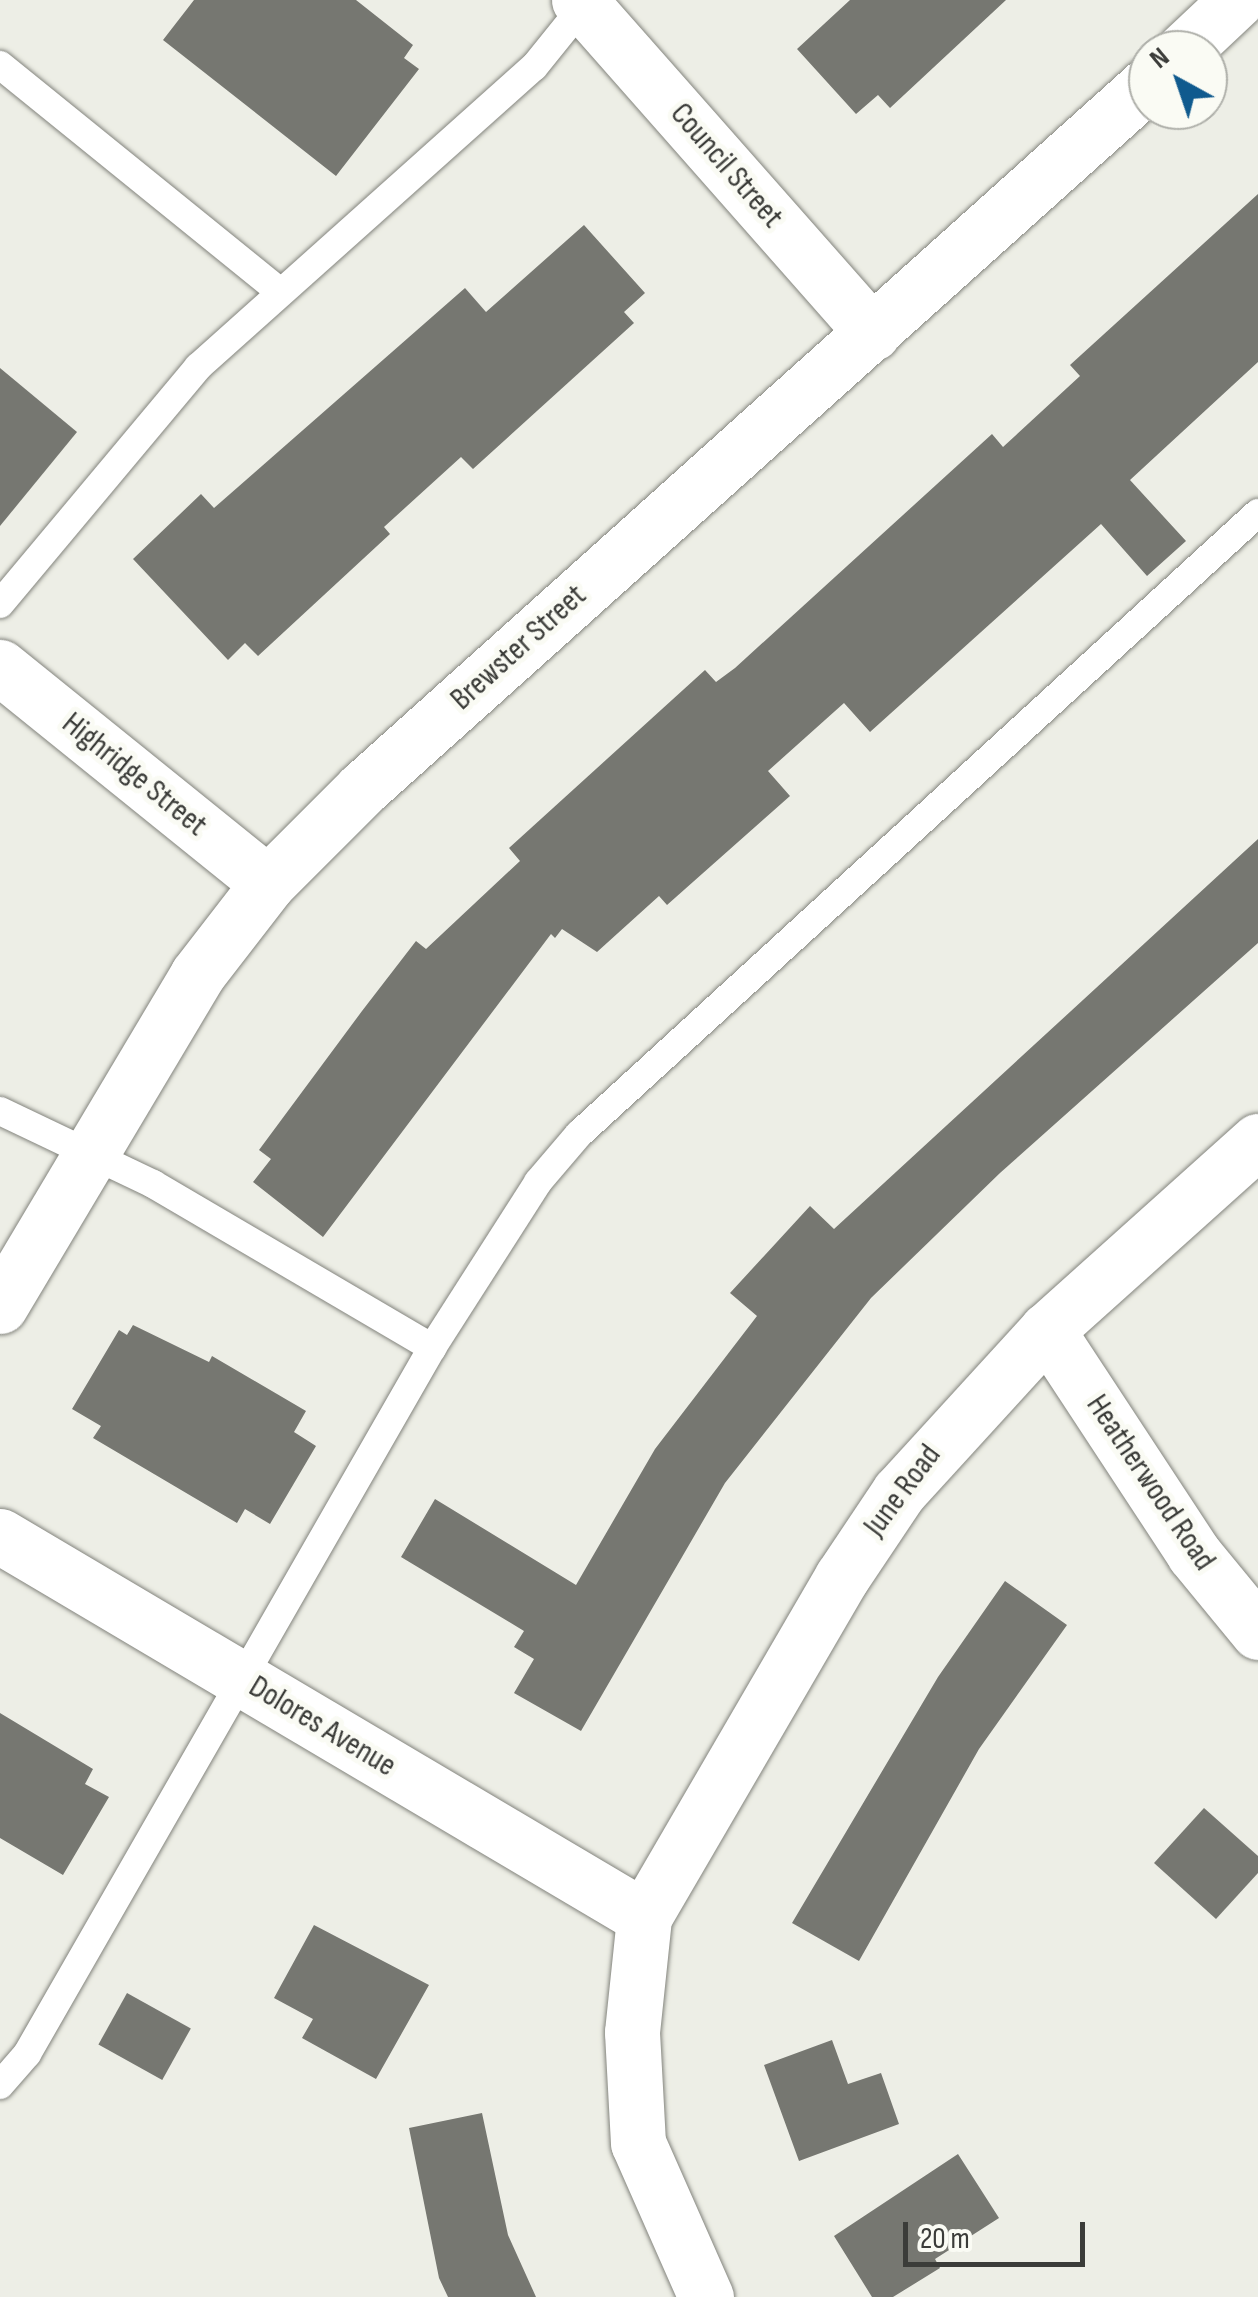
<!DOCTYPE html>
<html>
<head>
<meta charset="utf-8">
<style>
	body { margin:0 }
	#map { position:relative; width:1258px; height:2297px; overflow:hidden; background:#edeee6; font-family:"Sofia Sans Condensed",sans-serif }
	div>[style] { position:absolute }
	[style*='--x'] { left:calc(var(--x)*1px); top:calc(var(--y)*1px); width:calc(var(--w)*1px); rotate:calc(var(--a)*1deg) }
	.building>* { inset:0; background:#767771; transform-origin:0 0 }
	.roads { filter:drop-shadow(0 0 2px #83847d) drop-shadow(0 0 2px #83847d) }
	.lane>* { height:28px; margin:-14px; padding:0 14px; transform-origin:14px; border-radius:14px; background:#fff }
	.street>* { height:55px; margin:-27.5px; padding:0 27.5px; transform-origin:27.5px; border-radius:27.5px; background:#fff }
	span { translate:-50% -50%; white-space:nowrap; text-align:center; line-height:1.15; -webkit-text-stroke:10px #fafbf4; paint-order:stroke }
	.street-label { font-size:32px; color:#3b3c39 }
	.north { position:absolute; left:1128px; top:30px; width:100px; height:100px; box-sizing:border-box; background:#fafbf4; border:2px solid #aeafa9; border-radius:50%; rotate:320deg; font-size:28px; font-weight:700; line-height:40px; text-align:center; color:#3b3c39 }
	.north::after { content:''; display:block; margin:auto; width:35px; height:45px; background:#0f5a8e; clip-path:polygon(50% 0,100% 100%,50% 72%,0 100%) }
	.scale { position:absolute; left:903px; top:2222px; width:182px; height:45px; box-sizing:border-box; border:5px solid #3b3c39; border-top:0; padding-left:12px; font-size:30px; line-height:35px; white-space:nowrap; color:#3b3c39; -webkit-text-stroke:8px #fafbf4; paint-order:stroke }
</style>
</head>
<body>
<div id="map">
	<div class="building">
		<div style="clip-path:polygon(194px 0,356px 0,413px 45px,404px 58px,419px 69px,336px 176px,163px 40px)"></div>
		<div style="clip-path:polygon(850px 0,1006px 0,890px 108px,878px 95px,856px 114px,797px 49px)"></div>
		<div style="clip-path:polygon(1258px 194px,1258px 362px,1130px 480px,1186px 541px,1147px 576px,1101px 524px,870px 732px,844px 703px,768px 771px,790px 796px,667px 905px,659px 896px,597px 952px,562px 929px,555px 938px,551px 934px,323px 1237px,253px 1182px,271px 1159px,259px 1150px,362px 1011px,416px 941px,426px 949px,520px 861px,509px 848px,705px 670px,716px 682px,735px 668px,992px 434px,1003px 447px,1080px 376px,1070px 365px)"></div>
		<div style="clip-path:polygon(584px 225px,645px 293px,624px 312px,634px 323px,473px 469px,461px 457px,384px 527px,390px 534px,258px 656px,245px 643px,228px 660px,133px 559px,201px 494px,214px 508px,465px 288px,486px 312px)"></div>
		<div style="clip-path:polygon(0 368px,77px 432px,0 526px)"></div>
		<div style="clip-path:polygon(1258px 839px,1258px 943px,1000px 1173px,871px 1298px,725px 1483px,581px 1731px,514px 1693px,534px 1659px,514px 1647px,524px 1631px,401px 1557px,435px 1499px,576px 1585px,655px 1449px,757px 1316px,730px 1293px,810px 1206px,834px 1229px)"></div>
		<div style="clip-path:polygon(133px 1325px,209px 1362px,212px 1356px,306px 1411px,294px 1432px,316px 1446px,270px 1524px,245px 1509px,237px 1523px,93px 1438px,101px 1426px,72px 1409px,119px 1330px,127px 1335px)"></div>
		<div style="clip-path:polygon(1005px 1581px,1067px 1625px,979px 1749px,859px 1961px,792px 1923px,938px 1677px)"></div>
		<div style="clip-path:polygon(0 1713px,93px 1769px,85px 1784px,109px 1797px,63px 1875px,0 1838px)"></div>
		<div style="clip-path:polygon(1204px 1808px,1258px 1856px,1258px 1873px,1216px 1919px,1154px 1863px)"></div>
		<div style="clip-path:polygon(314px 1925px,429px 1985px,376px 2079px,302px 2038px,313px 2019px,274px 1998px)"></div>
		<div style="left:127px;top:1993px;width:73px;height:59px;rotate:29deg"></div>
		<div style="clip-path:polygon(832px 2040px,848px 2084px,881px 2073px,899px 2124px,799px 2161px,764px 2065px)"></div>
		<div style="clip-path:polygon(482px 2113px,508px 2235px,536px 2297px,448px 2297px,439px 2278px,409px 2128px)"></div>
		<div style="clip-path:polygon(958px 2154px,999px 2218px,935px 2259px,940px 2268px,893px 2297px,872px 2297px,834px 2236px)"></div>
	</div>
	<div class="roads">
		<div class="lane">
			<div style="--x:0;--y:65;--w:360;--a:39"></div>
			<div style="--x:0;--y:604;--w:309;--a:-50.1"></div>
			<div style="--x:198;--y:367;--w:450;--a:-41.8"></div>
			<div style="--x:534;--y:67;--w:86;--a:-51.1"></div>
			<div style="--x:0;--y:1111;--w:170;--a:25.5"></div>
			<div style="--x:153;--y:1184;--w:324;--a:30.4"></div>
			<div style="--x:0;--y:2085;--w:41;--a:-48.9"></div>
			<div style="--x:27;--y:2054;--w:814;--a:-60.16"></div>
			<div style="--x:432;--y:1348;--w:197;--a:-57.4"></div>
			<div style="--x:538;--y:1182;--w:63;--a:-49.5"></div>
			<div style="--x:579;--y:1134;--w:920;--a:-42.45"></div>
		</div>
		<div class="street">
			<div style="--x:579;--y:0;--w:444;--a:48.6"></div>
			<div style="--x:1184;--y:50;--w:73;--a:-43.3"></div>
			<div style="--x:0;--y:667;--w:344;--a:38.9"></div>
			<div style="--x:0;--y:1306;--w:385;--a:-59.2"></div>
			<div style="--x:197;--y:975;--w:116;--a:-52.3"></div>
			<div style="--x:268;--y:883;--w:133;--a:-45"></div>
			<div style="--x:362;--y:789;--w:1056;--a:-41.89"></div>
			<div style="--x:1047;--y:1330;--w:268;--a:56.7"></div>
			<div style="--x:1194;--y:1554;--w:101;--a:50.6"></div>
			<div style="--x:0;--y:1536;--w:748;--a:30.61"></div>
			<div style="--x:706;--y:2297;--w:168;--a:-113.8"></div>
			<div style="--x:638;--y:2143;--w:111;--a:-93.1"></div>
			<div style="--x:632;--y:2032;--w:116;--a:-84"></div>
			<div style="--x:644;--y:1917;--w:393;--a:-59.8"></div>
			<div style="--x:842;--y:1577;--w:102;--a:-56.2"></div>
			<div style="--x:899;--y:1492;--w:219;--a:-47.6"></div>
			<div style="--x:1047;--y:1330;--w:283;--a:-41.9"></div>
		</div>
	</div>
	<div class="street-label">
		<span style="left:726px;top:166px;rotate:49deg">Council Street</span>
		<span style="left:519px;top:648px;rotate:-42deg">Brewster Street</span>
		<span style="left:134px;top:775px;rotate:39deg">Highridge Street</span>
		<span style="left:1150px;top:1483px;rotate:56deg">Heatherwood Road</span>
		<span style="left:903px;top:1491px;rotate:-53deg">June Road</span>
		<span style="left:322px;top:1727px;rotate:31deg">Dolores Avenue</span>
	</div>
	<div class="north">N</div>
	<div class="scale">20 m</div>
</div>
</body>
</html>
